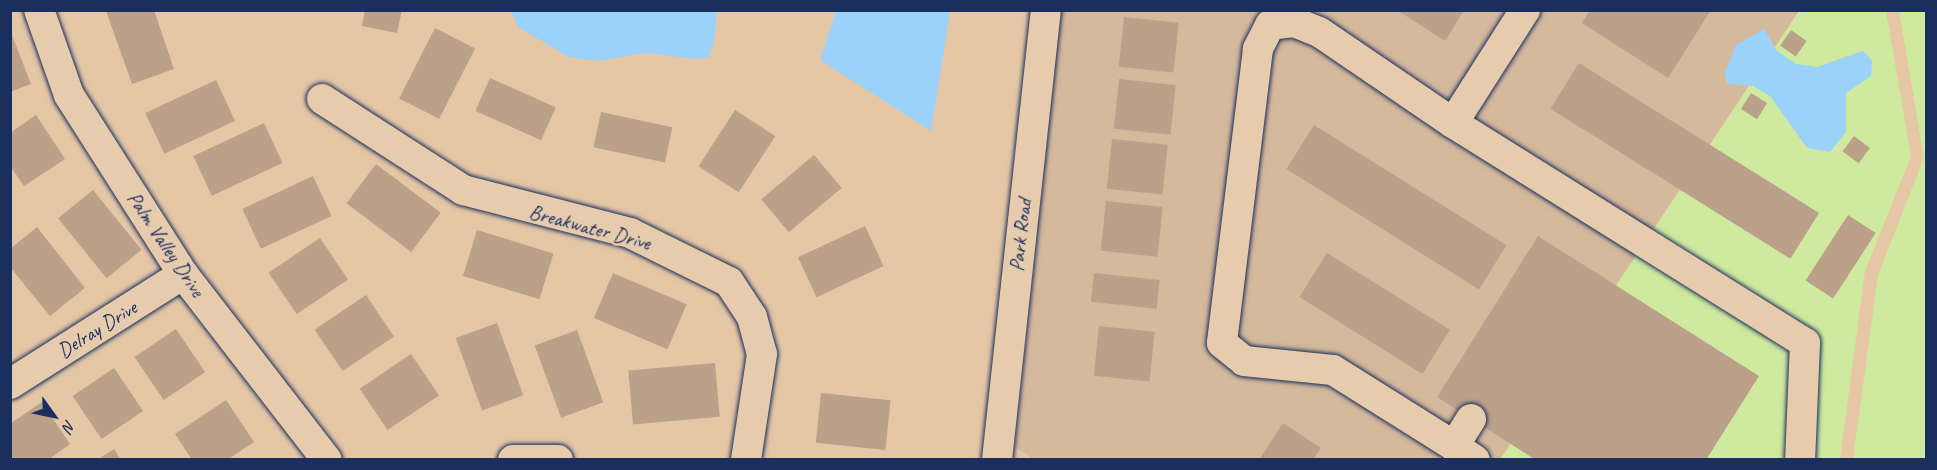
<!DOCTYPE html>
<html>
<head>
<meta charset="utf-8">
<style>
	body { margin:0 }
	#map { position:relative; width:1937px; height:470px; overflow:hidden; background:#e5c7a6; font-family:Caveat,sans-serif }
	div>[style] { position:absolute }
	[style*='--x'] { left:calc(var(--x)*1px); top:calc(var(--y)*1px); width:calc(var(--w)*1px); rotate:calc(var(--a)*1deg) }
	.built>* { inset:0; background:#d4b99c }
	.green>* { inset:0; background:#cfe99f }
	.water>* { inset:0; background:#9ad2fa }
	.building>* { inset:0; background:#bba189; transform-origin:0 0 }
	.roads { filter:drop-shadow(0 0 2px #1b2f5e) drop-shadow(0 0 2px #1b2f5e) }
	.minor>* { height:30px; margin:-15px; padding:0 15px; transform-origin:15px; border-radius:15px; background:#e6cbad }
	span { translate:-50% -50%; white-space:nowrap; text-align:center; line-height:1.15; -webkit-text-stroke:5px #e6cbad; paint-order:stroke }
	.street-label { font-size:21px; color:#1b2f5e }
	.frame { position:absolute; inset:0; border:12px solid #1b2f5e; pointer-events:none }
	.north { position:absolute; left:24px; top:386px; width:60px; height:60px; -webkit-text-stroke:4px #e6cbad; paint-order:stroke; rotate:123deg; font-size:16px; font-weight:700; line-height:24px; text-align:center; color:#1b2f5e }
	.north::after { content:''; display:block; margin:auto; width:21px; height:27px; background:#1b2f5e; clip-path:polygon(50% 0,100% 100%,50% 72%,0 100%) }
</style>
</head>
<body>
<div id="map">
	<div class="built">
		<div style="clip-path:polygon(1061px 11px,1799px 11px,1500px 459px,1035px 460px,1015px 447px)"></div>
	</div>
	<div class="green">
		<div style="clip-path:polygon(1799px 11px,1886px 11px,1911px 156px,1865px 271px,1840px 459px,1500px 460px)"></div>
		<div style="clip-path:polygon(1899px 11px,1926px 11px,1926px 459px,1853px 459px,1878px 275px,1924px 158px)"></div>
	</div>
	<div class="water">
		<div style="clip-path:polygon(511px 11px,717px 11px,714px 43px,709px 57px,695px 59px,645px 53px,598px 61px,569px 57px,518px 27px)"></div>
		<div style="clip-path:polygon(836px 11px,950px 11px,931px 131px,820px 60px)"></div>
		<div style="clip-path:polygon(1764px 29px,1777px 51px,1796px 64px,1817px 67px,1863px 51px,1872px 61px,1871px 76px,1846px 93px,1846px 132px,1830px 152px,1807px 148px,1770px 96px,1753px 86px,1727px 84px,1725px 72px,1736px 45px)"></div>
	</div>
	<div class="building">
		<div style="clip-path:polygon(154px 10px,174px 69px,132px 84px,106px 11px)"></div>
		<div style="clip-path:polygon(365px 10px,402px 10px,397px 33px,362px 26px)"></div>
		<div style="clip-path:polygon(1397px 10px,1464px 10px,1445px 41px)"></div>
		<div style="clip-path:polygon(1590px 10px,1711px 10px,1668px 78px,1582px 23px)"></div>
		<div style="left:1124px;top:17px;width:55px;height:50px;rotate:6deg"></div>
		<div style="left:435px;top:28px;width:45px;height:79px;rotate:27deg"></div>
		<div style="clip-path:polygon(10px 30px,31px 84px,10px 92px)"></div>
		<div style="left:1791px;top:30px;width:19px;height:19px;rotate:35deg"></div>
		<div style="left:1579px;top:63px;width:283px;height:54px;rotate:32deg"></div>
		<div style="left:490px;top:78px;width:72px;height:36px;rotate:24deg"></div>
		<div style="left:1119px;top:79px;width:57px;height:50px;rotate:6deg"></div>
		<div style="left:216px;top:80px;width:45px;height:78px;rotate:65deg"></div>
		<div style="left:1751px;top:93px;width:19px;height:19px;rotate:32deg"></div>
		<div style="left:735px;top:110px;width:48px;height:67px;rotate:33deg"></div>
		<div style="left:601px;top:112px;width:73px;height:36px;rotate:12deg"></div>
		<div style="clip-path:polygon(36px 115px,65px 159px,24px 186px,10px 166px,10px 133px)"></div>
		<div style="left:264px;top:123px;width:44px;height:78px;rotate:65deg"></div>
		<div style="left:1314px;top:125px;width:227px;height:52px;rotate:32deg"></div>
		<div style="left:1854px;top:136px;width:20px;height:19px;rotate:37deg"></div>
		<div style="left:1112px;top:139px;width:56px;height:50px;rotate:6deg"></div>
		<div style="left:814px;top:155px;width:43px;height:69px;rotate:50deg"></div>
		<div style="left:376px;top:164px;width:81px;height:49px;rotate:37deg"></div>
		<div style="left:313px;top:176px;width:44px;height:78px;rotate:65deg"></div>
		<div style="left:93px;top:190px;width:77px;height:45px;rotate:51deg"></div>
		<div style="left:1106px;top:201px;width:57px;height:50px;rotate:6deg"></div>
		<div style="left:1848px;top:215px;width:33px;height:78px;rotate:33deg"></div>
		<div style="left:865px;top:226px;width:44px;height:74px;rotate:65deg"></div>
		<div style="clip-path:polygon(37px 227px,85px 288px,50px 316px,10px 267px,10px 249px)"></div>
		<div style="left:477px;top:230px;width:80px;height:48px;rotate:17deg"></div>
		<div style="clip-path:polygon(1538px 236px,1759px 376px,1706px 460px,1536px 460px,1437px 397px)"></div>
		<div style="left:320px;top:238px;width:50px;height:62px;rotate:56deg"></div>
		<div style="left:1327px;top:253px;width:145px;height:52px;rotate:32deg"></div>
		<div style="left:613px;top:273px;width:80px;height:49px;rotate:23deg"></div>
		<div style="left:1094px;top:273px;width:66px;height:29px;rotate:6deg"></div>
		<div style="left:366px;top:295px;width:50px;height:62px;rotate:56deg"></div>
		<div style="left:497px;top:323px;width:77px;height:44px;rotate:70deg"></div>
		<div style="left:1099px;top:326px;width:56px;height:50px;rotate:6deg"></div>
		<div style="left:176px;top:329px;width:52px;height:50px;rotate:56deg"></div>
		<div style="left:577px;top:330px;width:77px;height:45px;rotate:70deg"></div>
		<div style="left:411px;top:354px;width:50px;height:62px;rotate:56deg"></div>
		<div style="left:715px;top:363px;width:54px;height:87px;rotate:85deg"></div>
		<div style="left:114px;top:368px;width:52px;height:50px;rotate:56deg"></div>
		<div style="left:821px;top:393px;width:70px;height:50px;rotate:6deg"></div>
		<div style="clip-path:polygon(226px 400px,254px 442px,227px 460px,192px 460px,175px 434px)"></div>
		<div style="clip-path:polygon(42px 402px,70px 444px,48px 460px,10px 460px,10px 424px)"></div>
		<div style="clip-path:polygon(1283px 423px,1321px 448px,1313px 460px,1259px 460px)"></div>
		<div style="clip-path:polygon(114px 449px,121px 460px,97px 460px)"></div>
	</div>
	<div class="roads">
		<div class="minor">
			<div style="--x:39;--y:10;--w:90;--a:70.6"></div>
			<div style="--x:69;--y:95;--w:212;--a:57.5"></div>
			<div style="--x:183;--y:274;--w:235;--a:52.3"></div>
			<div style="--x:1525;--y:10;--w:134;--a:122.5"></div>
			<div style="--x:1453;--y:123;--w:415;--a:32"></div>
			<div style="--x:1805;--y:343;--w:117;--a:92.4"></div>
			<div style="--x:322;--y:99;--w:168;--a:32.8"></div>
			<div style="--x:463;--y:190;--w:172;--a:14.4"></div>
			<div style="--x:630;--y:233;--w:110;--a:26.3"></div>
			<div style="--x:729;--y:282;--w:42;--a:56.7"></div>
			<div style="--x:752;--y:317;--w:38;--a:75"></div>
			<div style="--x:762;--y:354;--w:107;--a:98.6"></div>
			<div style="--x:1453;--y:123;--w:162;--a:-145.8"></div>
			<div style="--x:1319;--y:32;--w:27;--a:-158"></div>
			<div style="--x:1294;--y:22;--w:24;--a:173"></div>
			<div style="--x:1270;--y:25;--w:27;--a:117"></div>
			<div style="--x:1258;--y:49;--w:296;--a:97"></div>
			<div style="--x:1222;--y:343;--w:28;--a:39"></div>
			<div style="--x:1244;--y:361;--w:89;--a:5.8"></div>
			<div style="--x:1333;--y:370;--w:143;--a:32.1"></div>
			<div style="--x:10;--y:384;--w:205;--a:-32.4"></div>
			<div style="--x:1471;--y:419;--w:32;--a:122"></div>
			<div style="--x:1454;--y:446;--w:25;--a:34"></div>
			<div style="--x:513;--y:460;--w:45;--a:0"></div>
			<div style="--x:997;--y:460;--w:453;--a:-83.8"></div>
		</div>
	</div>
	<div class="street-label">
		<span style="left:590px;top:227px;rotate:15deg">Breakwater Drive</span>
		<span style="left:1020px;top:235px;rotate:-84deg">Park Road</span>
		<span style="left:166px;top:244px;rotate:56deg">Palm Valley Drive</span>
		<span style="left:97px;top:329px;rotate:-32deg">Delray Drive</span>
	</div>
	<div class="frame"></div>
	<div class="north">N</div>
</div>
</body>
</html>
